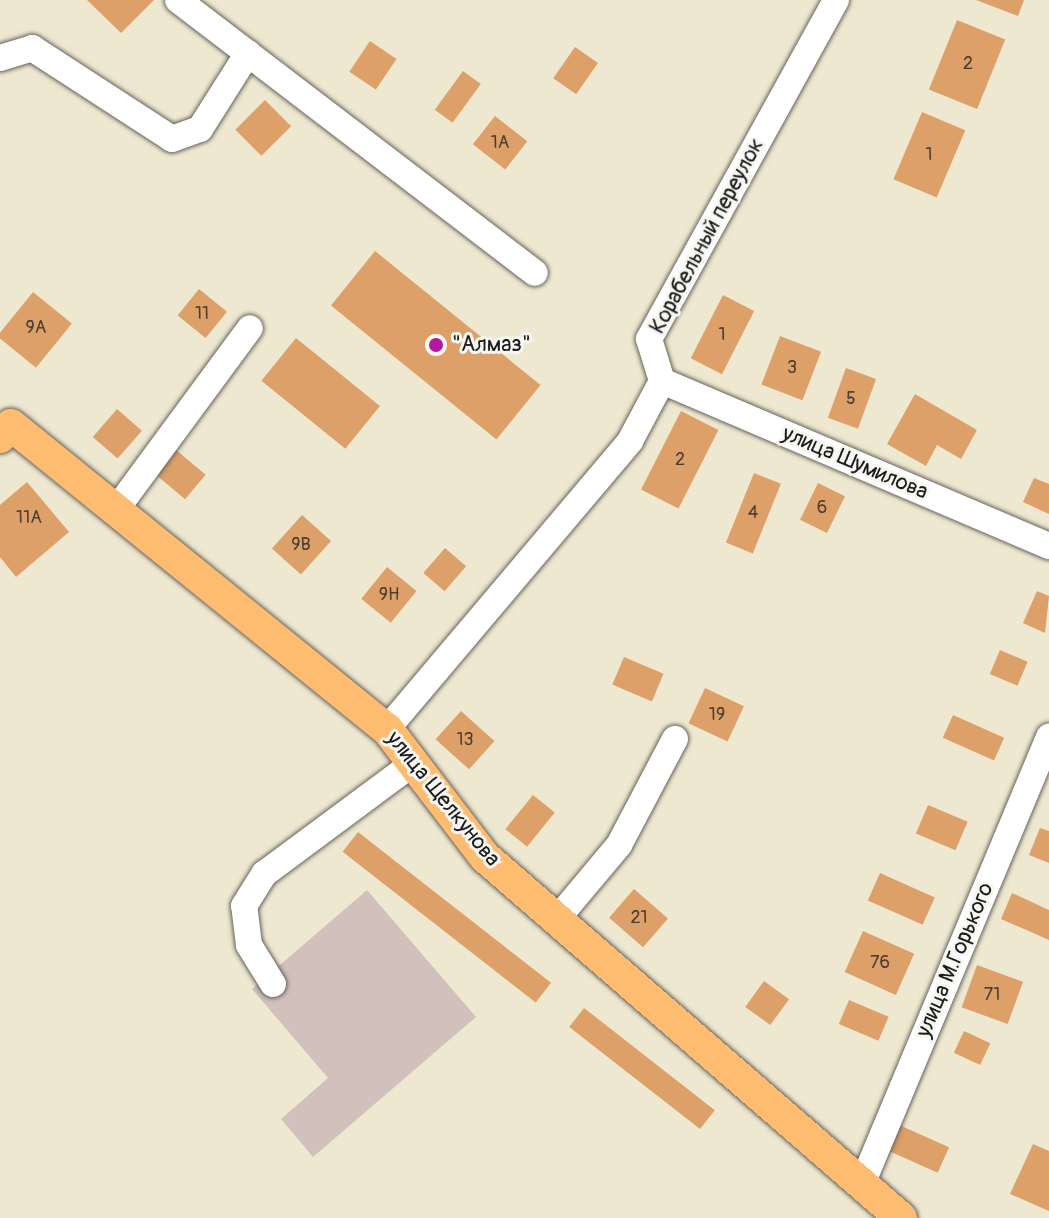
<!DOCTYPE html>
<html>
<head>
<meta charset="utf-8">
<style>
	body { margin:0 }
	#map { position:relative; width:1049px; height:1218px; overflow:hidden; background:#efe8d1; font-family:Pangolin,sans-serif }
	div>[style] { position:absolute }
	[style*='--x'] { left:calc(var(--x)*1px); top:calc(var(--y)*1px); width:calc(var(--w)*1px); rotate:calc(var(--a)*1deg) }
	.industrial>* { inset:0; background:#d1c0bc }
	.building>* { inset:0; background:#dda069; transform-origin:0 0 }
	.roads { filter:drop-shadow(0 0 2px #66635b) drop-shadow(0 0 2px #66635b) }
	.minor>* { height:26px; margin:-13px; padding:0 13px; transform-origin:13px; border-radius:13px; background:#fff }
	.major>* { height:32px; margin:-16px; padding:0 16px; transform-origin:16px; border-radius:16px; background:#fdbc70 }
	.dots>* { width:22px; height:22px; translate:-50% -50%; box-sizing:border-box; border:4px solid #f6f6f2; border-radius:50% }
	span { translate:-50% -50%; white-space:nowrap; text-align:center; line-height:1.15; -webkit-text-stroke:6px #f6f6f2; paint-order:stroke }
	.number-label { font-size:18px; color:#4c3d2f }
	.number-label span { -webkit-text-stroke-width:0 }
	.street-label { font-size:22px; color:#1c1c1c }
	.poi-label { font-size:22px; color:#1c1c1c }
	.left { translate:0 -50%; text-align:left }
</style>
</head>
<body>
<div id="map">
	<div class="industrial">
		<div style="clip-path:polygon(367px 890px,476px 1017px,313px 1157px,281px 1119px,328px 1078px,252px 989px)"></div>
	</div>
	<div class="building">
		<div style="clip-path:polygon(87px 0,154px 0,121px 33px)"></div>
		<div style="clip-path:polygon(976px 0,1024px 0,1018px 16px)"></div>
		<div style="left:957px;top:20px;width:52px;height:75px;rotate:22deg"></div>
		<div style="left:370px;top:41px;width:32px;height:37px;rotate:34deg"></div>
		<div style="left:575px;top:47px;width:28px;height:38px;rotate:35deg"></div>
		<div style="left:463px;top:71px;width:22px;height:48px;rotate:36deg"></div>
		<div style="left:265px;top:100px;width:37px;height:42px;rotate:45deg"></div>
		<div style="left:922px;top:112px;width:47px;height:73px;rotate:23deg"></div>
		<div style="left:495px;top:116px;width:41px;height:36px;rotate:38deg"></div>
		<div style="left:375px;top:251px;width:213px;height:70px;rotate:39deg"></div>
		<div style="left:199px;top:289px;width:36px;height:34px;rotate:39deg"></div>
		<div style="left:33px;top:292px;width:50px;height:57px;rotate:39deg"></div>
		<div style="left:723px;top:295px;width:35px;height:71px;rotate:27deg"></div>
		<div style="left:780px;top:336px;width:44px;height:52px;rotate:21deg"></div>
		<div style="left:296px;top:338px;width:108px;height:55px;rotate:39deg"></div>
		<div style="left:846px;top:368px;width:32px;height:53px;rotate:20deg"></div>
		<div style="clip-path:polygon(915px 394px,977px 430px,961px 459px,937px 445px,926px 466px,887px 444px)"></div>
		<div style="left:117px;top:409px;width:33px;height:37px;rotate:41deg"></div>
		<div style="left:681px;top:411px;width:42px;height:88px;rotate:27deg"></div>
		<div style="left:175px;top:449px;width:40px;height:32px;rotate:40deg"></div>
		<div style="left:754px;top:473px;width:29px;height:75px;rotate:22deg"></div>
		<div style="clip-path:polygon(1034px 478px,1049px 484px,1049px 514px,1023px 502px)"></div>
		<div style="clip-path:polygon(27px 482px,69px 532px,16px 577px,0 557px,0 505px)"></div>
		<div style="left:818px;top:483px;width:30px;height:41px;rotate:26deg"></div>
		<div style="left:302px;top:515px;width:39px;height:45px;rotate:42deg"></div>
		<div style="left:445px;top:548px;width:28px;height:33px;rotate:41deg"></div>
		<div style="left:387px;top:567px;width:38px;height:41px;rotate:39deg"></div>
		<div style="clip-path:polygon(1037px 591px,1049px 596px,1045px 633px,1023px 623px)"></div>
		<div style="left:1000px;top:650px;width:30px;height:26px;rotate:23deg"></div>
		<div style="left:624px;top:657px;width:43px;height:30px;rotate:23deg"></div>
		<div style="left:705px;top:688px;width:43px;height:39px;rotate:25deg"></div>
		<div style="left:461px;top:711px;width:45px;height:38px;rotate:42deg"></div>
		<div style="left:953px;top:715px;width:56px;height:25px;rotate:24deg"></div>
		<div style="left:533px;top:795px;width:28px;height:44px;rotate:39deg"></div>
		<div style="left:928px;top:805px;width:43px;height:31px;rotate:23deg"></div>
		<div style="clip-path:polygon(1040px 828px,1049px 831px,1049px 863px,1029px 855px)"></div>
		<div style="left:358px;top:832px;width:245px;height:25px;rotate:38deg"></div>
		<div style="left:880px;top:873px;width:60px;height:30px;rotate:24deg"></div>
		<div style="left:634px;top:889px;width:45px;height:38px;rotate:41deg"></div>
		<div style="clip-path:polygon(1012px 893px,1049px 910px,1049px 940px,1001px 919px)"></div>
		<div style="left:863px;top:931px;width:56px;height:45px;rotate:24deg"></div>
		<div style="left:977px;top:965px;width:49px;height:45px;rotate:20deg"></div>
		<div style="left:764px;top:981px;width:31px;height:32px;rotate:36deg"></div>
		<div style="left:849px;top:1000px;width:43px;height:26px;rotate:23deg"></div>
		<div style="left:584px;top:1008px;width:166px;height:24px;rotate:38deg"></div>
		<div style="left:964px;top:1031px;width:29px;height:24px;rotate:25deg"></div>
		<div style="left:897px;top:1124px;width:57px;height:28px;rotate:24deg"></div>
		<div style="clip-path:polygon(1033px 1144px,1049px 1151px,1049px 1211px,1010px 1194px)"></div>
	</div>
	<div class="roads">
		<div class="minor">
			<div style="--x:178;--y:0;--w:449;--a:37.4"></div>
			<div style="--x:0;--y:58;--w:34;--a:-17"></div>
			<div style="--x:32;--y:48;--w:167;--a:33"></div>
			<div style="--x:172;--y:139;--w:30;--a:-20"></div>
			<div style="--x:200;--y:129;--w:90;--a:-57.7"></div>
			<div style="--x:662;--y:381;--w:421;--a:23.1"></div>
			<div style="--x:118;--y:507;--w:222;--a:-53.6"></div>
			<div style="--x:387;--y:729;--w:377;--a:-49.8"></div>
			<div style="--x:630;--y:441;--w:68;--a:-61.9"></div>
			<div style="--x:662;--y:381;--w:44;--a:-107.2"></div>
			<div style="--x:649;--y:339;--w:387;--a:-61.1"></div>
			<div style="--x:557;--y:919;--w:97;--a:-50"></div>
			<div style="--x:619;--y:845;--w:120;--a:-62.2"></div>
			<div style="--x:273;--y:984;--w:46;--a:-121.6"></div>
			<div style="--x:249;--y:945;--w:39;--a:-97"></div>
			<div style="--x:244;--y:906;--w:38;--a:-58"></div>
			<div style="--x:264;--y:874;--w:183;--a:-36.6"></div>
			<div style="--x:862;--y:1184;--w:485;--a:-67.3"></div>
		</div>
		<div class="major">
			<div style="--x:0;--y:437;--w:16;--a:-47"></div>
			<div style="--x:11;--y:425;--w:484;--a:39"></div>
			<div style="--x:387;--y:729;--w:161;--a:52.6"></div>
			<div style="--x:485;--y:857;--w:551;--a:40.95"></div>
		</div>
	</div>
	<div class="dots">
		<div style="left:436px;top:345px;background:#b5179e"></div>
	</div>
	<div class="number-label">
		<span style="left:968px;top:64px">2</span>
		<span style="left:500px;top:143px">1А</span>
		<span style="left:929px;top:155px">1</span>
		<span style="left:202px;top:314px">11</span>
		<span style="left:36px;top:328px">9А</span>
		<span style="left:722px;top:335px">1</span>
		<span style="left:792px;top:368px">3</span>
		<span style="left:851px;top:399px">5</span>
		<span style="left:680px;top:460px">2</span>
		<span style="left:822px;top:508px">6</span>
		<span style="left:753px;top:513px">4</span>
		<span style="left:29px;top:518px">11А</span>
		<span style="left:301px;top:545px">9В</span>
		<span style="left:389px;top:595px">9Н</span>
		<span style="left:717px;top:715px">19</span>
		<span style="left:465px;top:740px">13</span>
		<span style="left:639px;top:918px">21</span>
		<span style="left:880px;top:963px">76</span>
		<span style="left:992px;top:995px">71</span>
	</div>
	<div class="street-label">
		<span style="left:707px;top:236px;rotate:-62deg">Корабельный переулок</span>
		<span style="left:855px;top:463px;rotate:23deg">улица Шумилова</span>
		<span style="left:443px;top:799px;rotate:51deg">улица Щелкунова</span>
		<span style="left:955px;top:960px;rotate:-67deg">улица М.Горького</span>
	</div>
	<div class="poi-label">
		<span class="left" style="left:452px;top:345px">"Алмаз"</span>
	</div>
</div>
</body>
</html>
